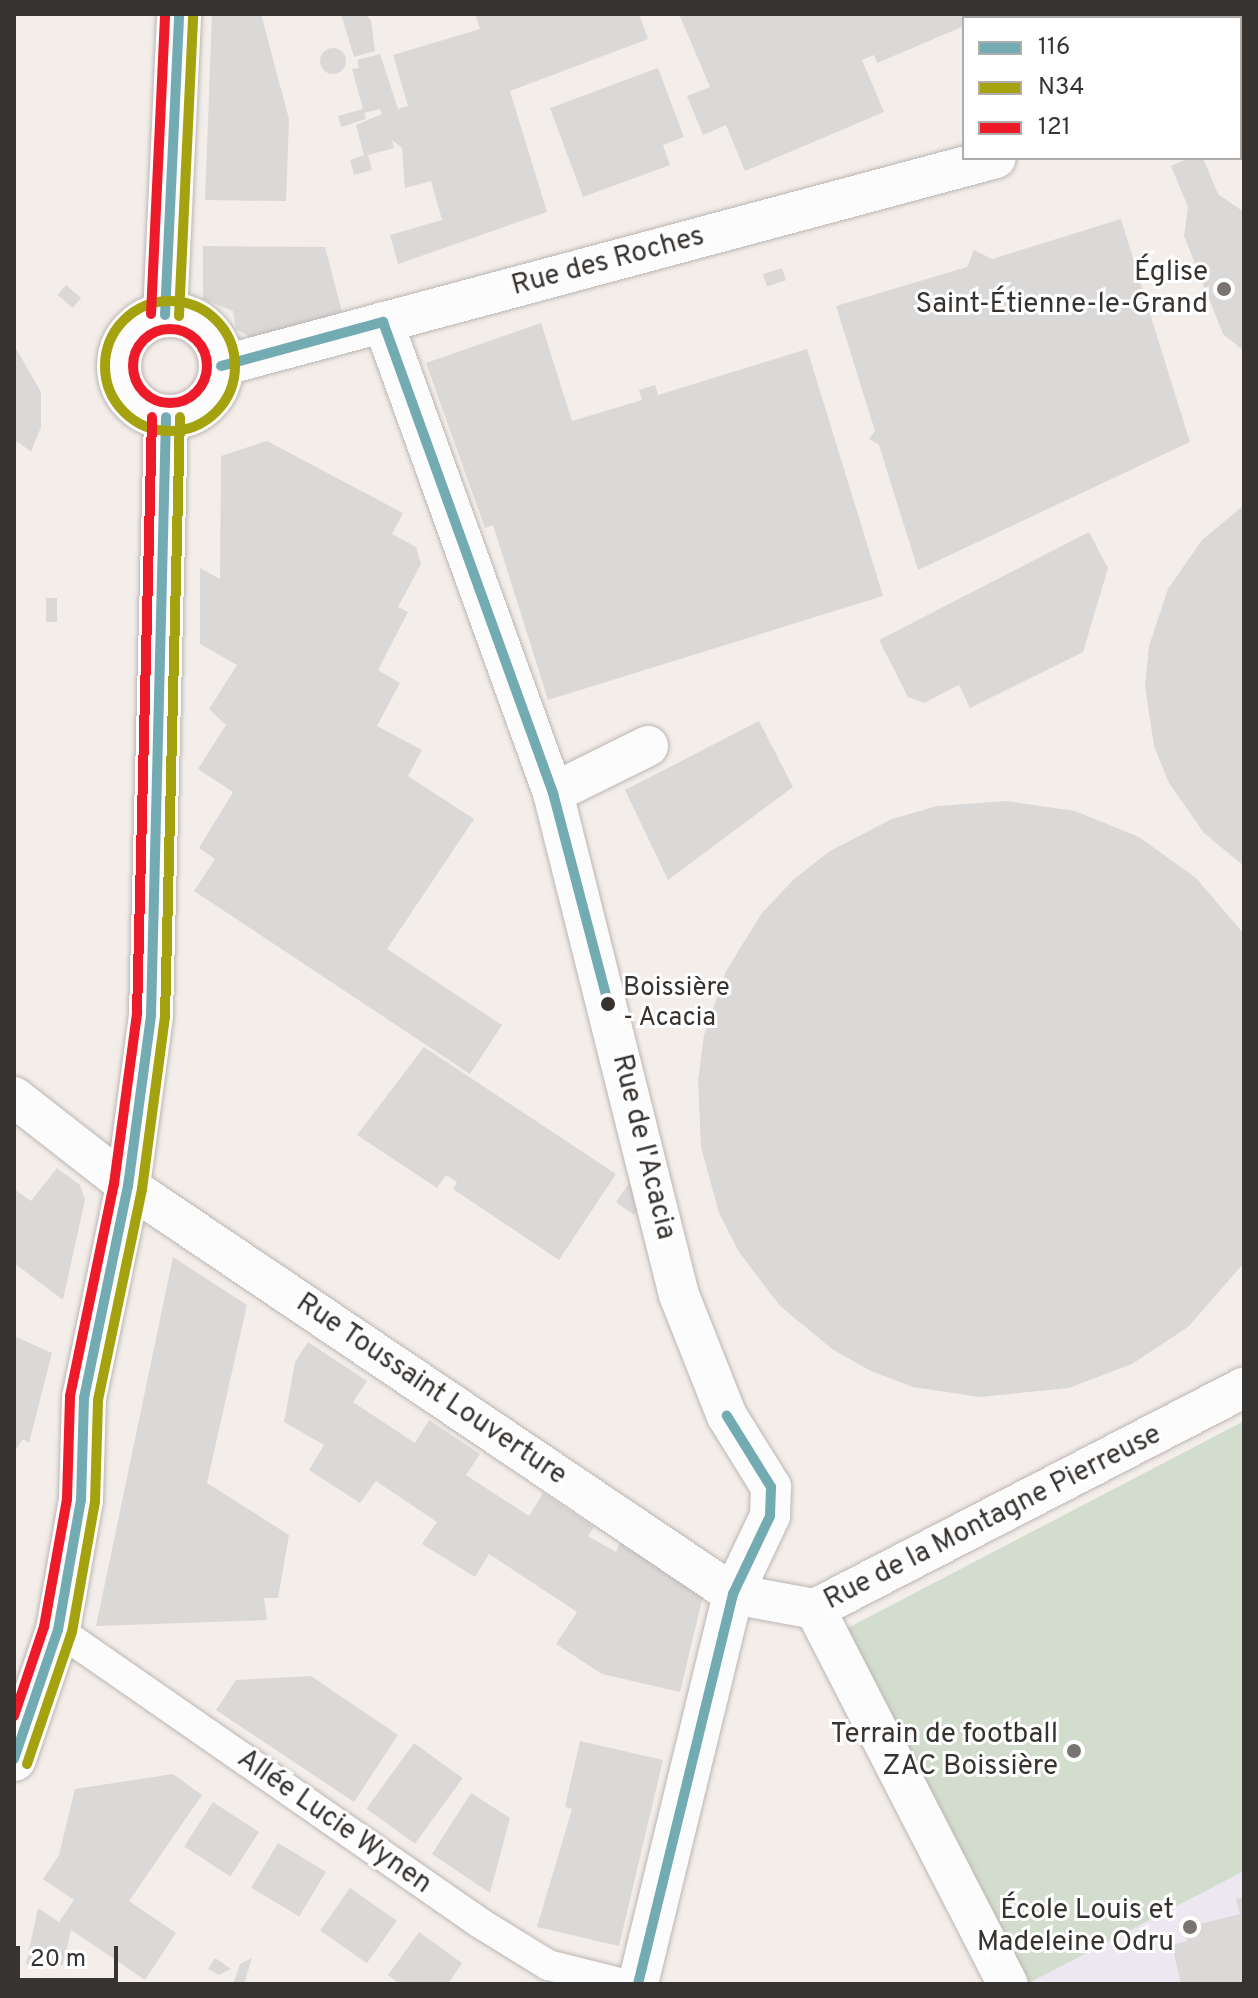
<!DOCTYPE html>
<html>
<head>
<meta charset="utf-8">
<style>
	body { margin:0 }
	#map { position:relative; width:1258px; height:1998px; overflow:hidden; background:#f4eeea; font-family:Overpass,sans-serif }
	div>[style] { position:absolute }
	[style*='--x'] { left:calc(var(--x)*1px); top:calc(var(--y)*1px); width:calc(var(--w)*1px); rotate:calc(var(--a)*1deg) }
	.education>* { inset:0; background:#ede7f1 }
	.green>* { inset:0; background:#d3ddce }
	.building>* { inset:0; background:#dbd8d8; transform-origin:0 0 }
	.round { border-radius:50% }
	.roads { filter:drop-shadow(0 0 2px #bbb6b3) drop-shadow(0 0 2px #bbb6b3) }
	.pedestrian>* { height:30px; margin:-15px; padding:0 15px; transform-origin:15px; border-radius:15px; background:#fdfcfc }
	.minor>* { height:40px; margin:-20px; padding:0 20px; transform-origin:20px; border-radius:20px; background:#fdfcfc }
	.secondary>* { height:44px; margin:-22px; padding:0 22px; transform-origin:22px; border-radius:22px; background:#fdfcfc }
	.secondary>.ring { margin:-22px; padding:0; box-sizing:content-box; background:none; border:44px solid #fdfcfc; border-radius:50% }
	.bus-1>* { height:10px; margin:-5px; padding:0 5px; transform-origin:5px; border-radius:5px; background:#73abb3 }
	.bus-2>* { height:10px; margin:-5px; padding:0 5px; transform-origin:5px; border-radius:5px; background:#a4a20e }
	.bus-2>.ring { margin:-5px; padding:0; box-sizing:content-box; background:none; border:10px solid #a4a20e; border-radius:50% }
	.bus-3>* { height:10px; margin:-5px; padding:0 5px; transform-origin:5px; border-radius:5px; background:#ed1b2a }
	.bus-3>.ring { margin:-5px; padding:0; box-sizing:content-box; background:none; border:10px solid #ed1b2a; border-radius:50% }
	.dots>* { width:22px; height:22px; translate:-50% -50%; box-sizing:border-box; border:4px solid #fff; border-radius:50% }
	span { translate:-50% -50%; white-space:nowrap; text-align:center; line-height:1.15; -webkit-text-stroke:6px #fff; paint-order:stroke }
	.bus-label { font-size:26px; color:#373330 }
	.left { translate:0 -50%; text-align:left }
	.street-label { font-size:28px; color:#373330 }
	.poi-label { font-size:28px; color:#373330 }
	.right { translate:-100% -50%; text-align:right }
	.frame { position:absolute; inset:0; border:16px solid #373330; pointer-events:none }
	.legend { position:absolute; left:962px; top:16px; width:280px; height:144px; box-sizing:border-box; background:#fff; border:2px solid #afadac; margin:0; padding:10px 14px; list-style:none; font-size:24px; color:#373330 }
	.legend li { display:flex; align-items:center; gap:16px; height:40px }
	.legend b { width:40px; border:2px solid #afadac }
	.scale { position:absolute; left:16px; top:1946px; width:102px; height:36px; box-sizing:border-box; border:4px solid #373330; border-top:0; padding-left:10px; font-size:24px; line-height:28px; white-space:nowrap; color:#373330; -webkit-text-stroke:6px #fff; paint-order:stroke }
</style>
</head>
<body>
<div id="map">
	<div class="education">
		<div style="clip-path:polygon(1244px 1871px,1244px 1984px,1027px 1984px)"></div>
	</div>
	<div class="green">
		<div style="clip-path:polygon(1244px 1421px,1244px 1871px,1027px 1984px,842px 1631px)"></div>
	</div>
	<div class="building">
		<div style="clip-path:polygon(212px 14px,261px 14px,289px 119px,286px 201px,205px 200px)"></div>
		<div style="clip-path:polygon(341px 14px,365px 14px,371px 20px,375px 51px,354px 57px)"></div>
		<div style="clip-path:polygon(475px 14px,639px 14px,648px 39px,510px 91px,547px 212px,398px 264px,390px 235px,442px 220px,431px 181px,405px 188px,402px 148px,392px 140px,394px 148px,368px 155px,372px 170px,354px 175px,350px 160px,364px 155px,356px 125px,382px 114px,380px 109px,364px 113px,366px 119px,341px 127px,338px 116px,363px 109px,352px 69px,359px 68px,357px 60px,380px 54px,398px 109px,408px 106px,393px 55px,480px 29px)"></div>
		<div style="clip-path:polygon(679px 14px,993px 14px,964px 18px,964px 26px,877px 63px,874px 55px,862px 60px,884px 112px,745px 171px,726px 125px,703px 135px,687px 96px,710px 87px)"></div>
		<div class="round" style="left:320px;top:48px;width:26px;height:26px"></div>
		<div style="clip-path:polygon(658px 68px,684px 137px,663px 145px,670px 165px,583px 197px,550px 108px)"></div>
		<div style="clip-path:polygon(1189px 158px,1203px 158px,1218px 194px,1244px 212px,1244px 351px,1223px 334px,1184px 236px,1188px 207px,1171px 166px)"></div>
		<div style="clip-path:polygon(1121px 219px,1134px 261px,1143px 267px,1138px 275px,1190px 442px,918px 570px,879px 445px,869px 439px,875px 431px,836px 306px,967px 267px,974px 250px,992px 259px)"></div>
		<div style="clip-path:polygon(203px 246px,325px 247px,342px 312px,259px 342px,236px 329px,233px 311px,203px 299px)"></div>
		<div style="left:782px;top:268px;width:13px;height:20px;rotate:72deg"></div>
		<div style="left:66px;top:285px;width:20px;height:13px;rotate:41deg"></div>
		<div style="clip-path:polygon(541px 323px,572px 421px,642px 400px,639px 390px,655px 385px,658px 395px,807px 349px,883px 596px,548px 700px,493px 525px,485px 528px,426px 363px)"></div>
		<div style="clip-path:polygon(14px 345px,41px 392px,41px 427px,31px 452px,17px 441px,14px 453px)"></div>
		<div style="clip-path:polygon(267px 441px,403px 513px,392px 534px,416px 547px,421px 564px,398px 607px,408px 612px,378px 670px,400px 683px,377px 726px,422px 750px,408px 776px,474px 819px,387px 949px,502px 1025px,470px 1074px,194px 891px,215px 859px,199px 848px,233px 792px,198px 769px,226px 725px,209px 709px,237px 665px,200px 644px,200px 568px,220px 579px,221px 456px)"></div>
		<div style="clip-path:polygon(1244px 505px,1244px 866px,1204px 833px,1169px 783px,1154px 746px,1145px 686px,1149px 646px,1168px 589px,1202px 540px)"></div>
		<div style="clip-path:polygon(1089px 532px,1108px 568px,1083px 652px,970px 708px,959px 685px,924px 703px,908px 697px,879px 640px)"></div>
		<div style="left:46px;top:598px;width:11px;height:24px"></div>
		<div style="clip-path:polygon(759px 721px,793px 787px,668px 880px,625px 790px)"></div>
		<div style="clip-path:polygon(1006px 801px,1075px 811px,1139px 837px,1196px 878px,1244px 934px,1244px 1263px,1188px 1327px,1132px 1364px,1069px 1388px,980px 1397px,913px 1387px,871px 1371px,832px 1349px,780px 1306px,739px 1252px,719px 1213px,701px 1147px,698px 1080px,704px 1035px,726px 971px,762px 913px,794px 879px,830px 851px,892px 819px,937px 806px)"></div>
		<div style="clip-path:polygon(424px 1047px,616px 1174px,559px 1260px,453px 1189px,457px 1182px,446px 1175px,437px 1188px,357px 1135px)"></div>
		<div style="clip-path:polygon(57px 1168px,80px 1185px,85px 1200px,63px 1300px,14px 1263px,14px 1189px,31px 1201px)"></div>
		<div style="clip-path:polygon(629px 1183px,641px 1205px,634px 1215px,616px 1202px)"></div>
		<div style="clip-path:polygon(173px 1257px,247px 1305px,207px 1483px,289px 1535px,278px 1598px,264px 1598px,267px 1620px,96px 1626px)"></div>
		<div style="clip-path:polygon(14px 1336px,52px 1353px,29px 1443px,23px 1439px,14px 1452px)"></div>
		<div style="clip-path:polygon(308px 1342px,367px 1381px,353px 1402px,415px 1443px,429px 1420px,480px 1454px,466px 1475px,529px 1516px,543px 1493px,594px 1527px,588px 1536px,616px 1552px,620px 1543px,703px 1596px,680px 1692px,602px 1674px,556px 1644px,577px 1612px,489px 1554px,475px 1577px,422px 1544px,437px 1522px,376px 1481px,360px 1503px,309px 1470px,324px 1445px,284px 1422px,295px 1362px)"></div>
		<div style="clip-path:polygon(311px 1676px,398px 1735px,354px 1802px,216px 1710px,236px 1680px)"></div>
		<div style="clip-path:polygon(580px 1741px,663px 1760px,619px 1946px,537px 1927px,572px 1809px,565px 1807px)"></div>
		<div style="left:414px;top:1743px;width:60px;height:81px;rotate:36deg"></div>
		<div style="clip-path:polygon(173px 1774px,202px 1795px,129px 1901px,176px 1933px,145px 1980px,71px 1930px,63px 1965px,26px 1964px,38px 1908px,59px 1922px,74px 1900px,43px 1879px,59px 1855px,75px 1789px)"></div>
		<div style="clip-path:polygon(471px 1793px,510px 1818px,490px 1893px,432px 1854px)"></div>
		<div style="left:213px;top:1802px;width:55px;height:53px;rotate:33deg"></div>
		<div style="left:278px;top:1843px;width:56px;height:52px;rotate:31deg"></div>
		<div style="left:350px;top:1888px;width:57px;height:52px;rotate:35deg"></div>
		<div style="clip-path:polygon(1244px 1897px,1244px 1984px,1181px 1984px,1172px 1945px,1187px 1941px,1184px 1928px,1240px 1914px,1236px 1899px)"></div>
		<div style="clip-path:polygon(419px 1932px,462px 1963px,448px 1984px,400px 1984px,388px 1975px)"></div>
		<div style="clip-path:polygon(215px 1958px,231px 1969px,219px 1975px,208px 1969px)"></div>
		<div style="clip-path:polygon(252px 1958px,244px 1984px,233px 1984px,240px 1964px)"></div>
	</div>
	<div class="roads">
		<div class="pedestrian">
			<div style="--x:58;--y:1630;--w:514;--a:34.77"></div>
			<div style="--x:480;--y:1923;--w:80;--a:31.7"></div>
			<div style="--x:548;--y:1965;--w:77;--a:14.2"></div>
		</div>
		<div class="minor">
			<div style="--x:1240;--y:70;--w:4;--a:-27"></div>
			<div style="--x:383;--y:322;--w:501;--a:70.15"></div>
			<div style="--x:553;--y:793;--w:518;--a:75.91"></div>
			<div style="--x:679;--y:1295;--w:130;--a:68.4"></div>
			<div style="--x:727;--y:1416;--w:84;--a:58.2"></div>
			<div style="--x:771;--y:1487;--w:29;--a:92"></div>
			<div style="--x:770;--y:1516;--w:86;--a:115.4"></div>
			<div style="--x:733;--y:1594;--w:401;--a:103.7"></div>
			<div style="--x:221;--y:366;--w:802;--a:-15.02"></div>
			<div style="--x:553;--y:793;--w:106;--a:-26.3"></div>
			<div style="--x:14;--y:1097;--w:145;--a:38"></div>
			<div style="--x:128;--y:1186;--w:730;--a:33.99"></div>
			<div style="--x:733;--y:1594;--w:83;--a:10.4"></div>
			<div style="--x:815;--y:1609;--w:483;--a:-27.3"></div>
			<div style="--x:815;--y:1609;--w:422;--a:62.8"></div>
		</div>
		<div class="secondary">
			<div style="--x:165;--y:315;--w:301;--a:-87.3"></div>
			<div class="ring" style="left:119px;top:315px;width:58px;height:58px"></div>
			<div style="--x:14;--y:1759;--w:136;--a:-71.2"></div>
			<div style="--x:58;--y:1630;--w:132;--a:-80"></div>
			<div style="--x:81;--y:1500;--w:102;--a:-88.3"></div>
			<div style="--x:84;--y:1398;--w:217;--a:-78.3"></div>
			<div style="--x:128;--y:1186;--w:173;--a:-82.3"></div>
			<div style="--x:151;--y:1015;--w:598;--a:-88.56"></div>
		</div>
	</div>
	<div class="bus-1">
		<div style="--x:165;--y:315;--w:301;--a:-87.3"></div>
		<div style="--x:383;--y:322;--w:501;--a:70.15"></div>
		<div style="--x:553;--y:793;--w:221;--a:75.3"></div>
		<div style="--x:221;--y:366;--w:168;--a:-15.2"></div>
		<div style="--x:14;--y:1759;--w:136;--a:-71.2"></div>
		<div style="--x:58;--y:1630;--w:132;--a:-80"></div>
		<div style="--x:81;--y:1500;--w:102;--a:-88.3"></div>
		<div style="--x:84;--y:1398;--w:217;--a:-78.3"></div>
		<div style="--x:128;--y:1186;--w:173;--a:-82.3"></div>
		<div style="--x:151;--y:1015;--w:598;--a:-88.56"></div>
		<div style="--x:638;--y:1984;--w:401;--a:-76.3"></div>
		<div style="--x:733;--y:1594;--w:86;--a:-64.6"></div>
		<div style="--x:770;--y:1516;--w:29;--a:-88"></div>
		<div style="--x:771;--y:1487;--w:84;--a:-121.8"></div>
	</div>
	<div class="bus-2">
		<div class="ring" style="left:105px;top:301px;width:120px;height:120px"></div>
		<div style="--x:179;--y:316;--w:301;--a:-87.3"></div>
		<div style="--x:27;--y:1764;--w:139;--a:-71.2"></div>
		<div style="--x:72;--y:1632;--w:132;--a:-80"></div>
		<div style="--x:95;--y:1502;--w:102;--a:-88.3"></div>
		<div style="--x:98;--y:1400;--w:216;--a:-78.2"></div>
		<div style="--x:142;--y:1189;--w:174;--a:-82.4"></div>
		<div style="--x:165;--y:1017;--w:600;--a:-88.57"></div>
	</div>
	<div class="bus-3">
		<div style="--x:151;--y:314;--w:300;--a:-87.3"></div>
		<div class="ring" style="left:133px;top:329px;width:64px;height:64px"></div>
		<div style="--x:14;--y:1716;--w:94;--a:-71.4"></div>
		<div style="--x:44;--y:1627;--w:130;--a:-79.8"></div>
		<div style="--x:67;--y:1499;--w:103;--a:-88.3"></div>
		<div style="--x:70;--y:1396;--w:217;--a:-78.3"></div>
		<div style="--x:114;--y:1184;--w:172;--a:-82.3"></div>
		<div style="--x:137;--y:1014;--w:597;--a:-88.56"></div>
	</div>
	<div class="dots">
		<div style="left:1224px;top:289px;background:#797471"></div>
		<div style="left:608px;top:1004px;background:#373330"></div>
		<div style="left:1074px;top:1751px;background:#797471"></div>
		<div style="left:1190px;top:1927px;background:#797471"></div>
	</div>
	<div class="bus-label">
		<span class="left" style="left:623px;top:1004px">Boissière<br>- Acacia</span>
	</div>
	<div class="street-label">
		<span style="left:608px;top:262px;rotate:-15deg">Rue des Roches</span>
		<span style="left:643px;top:1147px;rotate:76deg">Rue de l'Acacia</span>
		<span style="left:431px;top:1390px;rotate:34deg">Rue Toussaint Louverture</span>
		<span style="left:993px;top:1518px;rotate:-27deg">Rue de la Montagne Pierreuse</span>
		<span style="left:334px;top:1822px;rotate:35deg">Allée Lucie Wynen</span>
	</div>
	<div class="poi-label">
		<span class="right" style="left:1208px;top:289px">Église<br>Saint-Étienne-le-Grand</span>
		<span class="right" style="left:1058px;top:1751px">Terrain de football<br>ZAC Boissière</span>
		<span class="right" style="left:1174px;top:1927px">École Louis et<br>Madeleine Odru</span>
	</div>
	<div class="frame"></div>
	<ul class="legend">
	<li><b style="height:10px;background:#73abb3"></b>116</li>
	<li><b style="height:10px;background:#a4a20e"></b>N34</li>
	<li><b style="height:10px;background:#ed1b2a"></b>121</li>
	</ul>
	<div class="scale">20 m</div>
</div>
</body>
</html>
